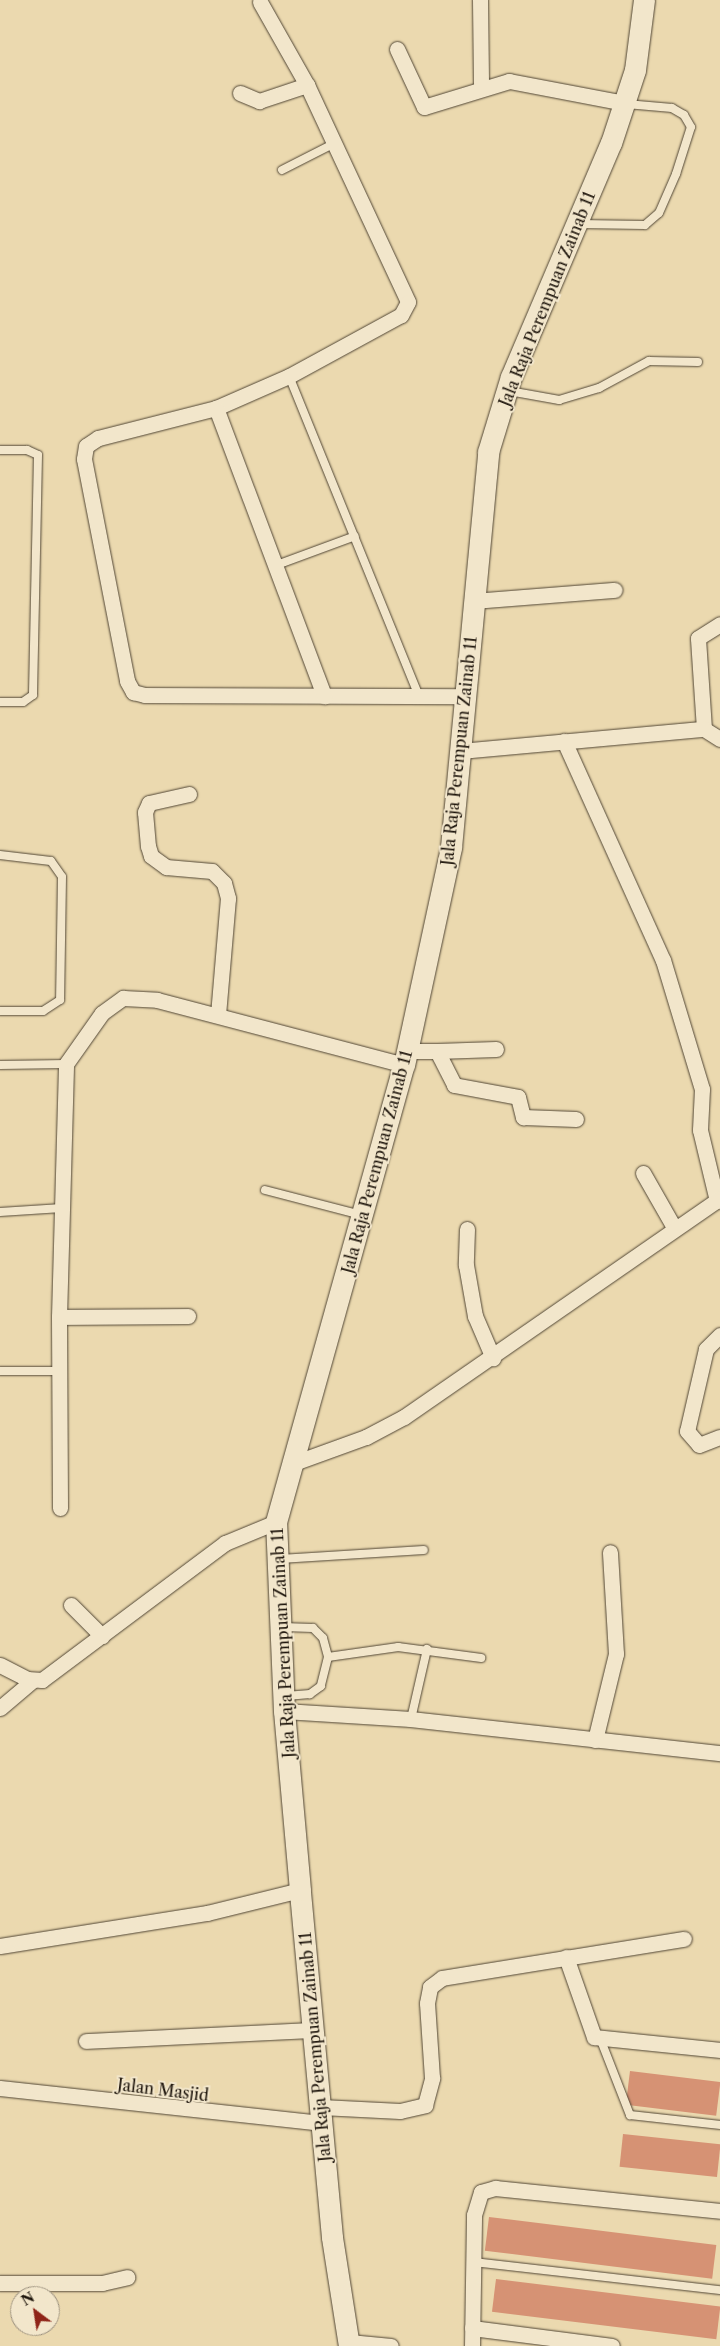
<!DOCTYPE html>
<html>
<head>
<meta charset="utf-8">
<style>
	body { margin:0 }
	#map { position:relative; width:720px; height:2346px; overflow:hidden; background:#ebd9af; font-family:"Libre Caslon Text",serif }
	div>[style] { position:absolute }
	[style*='--x'] { left:calc(var(--x)*1px); top:calc(var(--y)*1px); width:calc(var(--w)*1px); rotate:calc(var(--a)*1deg) }
	.building>* { inset:0; background:#d69274; transform-origin:0 0 }
	.roads { filter:drop-shadow(0 0 1px #514635) drop-shadow(0 0 1px #514635) }
	.lane>* { height:8px; margin:-4px; padding:0 4px; transform-origin:4px; border-radius:4px; background:#f2e6cb }
	.street>* { height:15px; margin:-7.5px; padding:0 7.5px; transform-origin:7.5px; border-radius:7.5px; background:#f2e6cb }
	.secondary>* { height:21px; margin:-10.5px; padding:0 10.5px; transform-origin:10.5px; border-radius:10.5px; background:#f2e6cb }
	span { translate:-50% -50%; white-space:nowrap; text-align:center; line-height:1.15; -webkit-text-stroke:4px #f2e6cb; paint-order:stroke }
	.street-label { font-size:16px; color:#1e150c }
	.north { position:absolute; left:10px; top:2286px; width:50px; height:50px; box-sizing:border-box; background:#f2e6cb; border:1px solid #9d927f; border-radius:50%; rotate:329deg; font-size:14px; font-weight:700; line-height:20px; text-align:center; color:#1e150c }
	.north::after { content:''; display:block; margin:auto; width:18px; height:22px; background:#8f2418; clip-path:polygon(50% 0,100% 100%,50% 72%,0 100%) }
</style>
</head>
<body>
<div id="map">
	<div class="building">
		<div style="left:630px;top:2071px;width:91px;height:34px;rotate:7deg"></div>
		<div style="left:623px;top:2134px;width:98px;height:33px;rotate:6deg"></div>
		<div style="left:489px;top:2217px;width:229px;height:34px;rotate:7deg"></div>
		<div style="left:496px;top:2279px;width:226px;height:33px;rotate:7deg"></div>
	</div>
	<div class="roads">
		<div class="lane">
			<div style="--x:282;--y:170;--w:59;--a:-27"></div>
			<div style="--x:579;--y:224;--w:66;--a:0.9"></div>
			<div style="--x:645;--y:225;--w:18;--a:-41"></div>
			<div style="--x:659;--y:213;--w:43;--a:-66.4"></div>
			<div style="--x:676;--y:174;--w:49;--a:-72.3"></div>
			<div style="--x:691;--y:127;--w:14;--a:-120"></div>
			<div style="--x:684;--y:115;--w:14;--a:-150"></div>
			<div style="--x:672;--y:108;--w:46;--a:-175"></div>
			<div style="--x:289;--y:376;--w:345;--a:67.9"></div>
			<div style="--x:509;--y:391;--w:51;--a:10.2"></div>
			<div style="--x:559;--y:400;--w:42;--a:-16.7"></div>
			<div style="--x:599;--y:388;--w:57;--a:-28.4"></div>
			<div style="--x:649;--y:361;--w:49;--a:1.2"></div>
			<div style="--x:0;--y:450;--w:27;--a:0"></div>
			<div style="--x:27;--y:450;--w:12;--a:24"></div>
			<div style="--x:38;--y:455;--w:240;--a:91.2"></div>
			<div style="--x:33;--y:695;--w:12;--a:145"></div>
			<div style="--x:23;--y:702;--w:23;--a:180"></div>
			<div style="--x:274;--y:566;--w:86;--a:-20.3"></div>
			<div style="--x:0;--y:855;--w:51;--a:6.7"></div>
			<div style="--x:51;--y:861;--w:19;--a:55"></div>
			<div style="--x:62;--y:877;--w:123;--a:90.9"></div>
			<div style="--x:60;--y:1000;--w:20;--a:147"></div>
			<div style="--x:43;--y:1011;--w:43;--a:180"></div>
			<div style="--x:0;--y:1065;--w:66;--a:-0.9"></div>
			<div style="--x:265;--y:1190;--w:100;--a:14.5"></div>
			<div style="--x:0;--y:1212;--w:62;--a:-3.7"></div>
			<div style="--x:0;--y:1371;--w:59;--a:0"></div>
			<div style="--x:280;--y:1559;--w:144;--a:-3.6"></div>
			<div style="--x:282;--y:1627;--w:31;--a:2"></div>
			<div style="--x:313;--y:1628;--w:14;--a:45"></div>
			<div style="--x:323;--y:1638;--w:20;--a:75"></div>
			<div style="--x:328;--y:1657;--w:30;--a:104"></div>
			<div style="--x:321;--y:1686;--w:14;--a:144"></div>
			<div style="--x:310;--y:1694;--w:24;--a:175"></div>
			<div style="--x:328;--y:1657;--w:71;--a:-8.1"></div>
			<div style="--x:398;--y:1647;--w:84;--a:7.5"></div>
			<div style="--x:411;--y:1719;--w:72;--a:-77.1"></div>
			<div style="--x:600;--y:2038;--w:83;--a:68.7"></div>
			<div style="--x:630;--y:2115;--w:91;--a:6.3"></div>
			<div style="--x:473;--y:2262;--w:249;--a:6.5"></div>
		</div>
		<div class="street">
			<div style="--x:480;--y:0;--w:87;--a:89.3"></div>
			<div style="--x:260;--y:2;--w:95;--a:60.5"></div>
			<div style="--x:307;--y:85;--w:239;--a:65"></div>
			<div style="--x:408;--y:302;--w:15;--a:118"></div>
			<div style="--x:401;--y:315;--w:128;--a:151.4"></div>
			<div style="--x:289;--y:376;--w:80;--a:156.3"></div>
			<div style="--x:216;--y:408;--w:122;--a:165.7"></div>
			<div style="--x:98;--y:438;--w:14;--a:146"></div>
			<div style="--x:86;--y:446;--w:13;--a:99"></div>
			<div style="--x:84;--y:459;--w:226;--a:79"></div>
			<div style="--x:127;--y:681;--w:13;--a:61"></div>
			<div style="--x:133;--y:692;--w:12;--a:14"></div>
			<div style="--x:145;--y:695;--w:320;--a:0.2"></div>
			<div style="--x:397;--y:49;--w:64;--a:65"></div>
			<div style="--x:424;--y:107;--w:89;--a:-17"></div>
			<div style="--x:509;--y:81;--w:117;--a:10.8"></div>
			<div style="--x:240;--y:93;--w:21;--a:23"></div>
			<div style="--x:259;--y:101;--w:51;--a:-18.4"></div>
			<div style="--x:216;--y:408;--w:308;--a:69.4"></div>
			<div style="--x:474;--y:601;--w:141;--a:-4.5"></div>
			<div style="--x:704;--y:729;--w:91;--a:-93.8"></div>
			<div style="--x:698;--y:638;--w:26;--a:-32"></div>
			<div style="--x:564;--y:741;--w:240;--a:65.7"></div>
			<div style="--x:663;--y:960;--w:135;--a:73.2"></div>
			<div style="--x:702;--y:1089;--w:41;--a:92.8"></div>
			<div style="--x:700;--y:1130;--w:73;--a:76.5"></div>
			<div style="--x:460;--y:751;--w:245;--a:-5.2"></div>
			<div style="--x:704;--y:729;--w:19;--a:32"></div>
			<div style="--x:189;--y:794;--w:41;--a:167.3"></div>
			<div style="--x:149;--y:803;--w:10;--a:114"></div>
			<div style="--x:145;--y:812;--w:34;--a:85"></div>
			<div style="--x:148;--y:846;--w:10;--a:73"></div>
			<div style="--x:151;--y:856;--w:19;--a:36"></div>
			<div style="--x:166;--y:867;--w:46;--a:5"></div>
			<div style="--x:212;--y:871;--w:17;--a:45"></div>
			<div style="--x:224;--y:883;--w:16;--a:75"></div>
			<div style="--x:228;--y:898;--w:117;--a:94.9"></div>
			<div style="--x:407;--y:1051;--w:30;--a:0"></div>
			<div style="--x:437;--y:1051;--w:38;--a:63"></div>
			<div style="--x:454;--y:1085;--w:65;--a:10.6"></div>
			<div style="--x:518;--y:1097;--w:21;--a:76"></div>
			<div style="--x:523;--y:1117;--w:53;--a:2.2"></div>
			<div style="--x:437;--y:1051;--w:59;--a:-1.9"></div>
			<div style="--x:643;--y:1173;--w:64;--a:60.3"></div>
			<div style="--x:467;--y:1229;--w:36;--a:92"></div>
			<div style="--x:466;--y:1265;--w:52;--a:80"></div>
			<div style="--x:475;--y:1316;--w:46;--a:66.8"></div>
			<div style="--x:59;--y:1317;--w:129;--a:-0.4"></div>
			<div style="--x:720;--y:1335;--w:20;--a:135"></div>
			<div style="--x:706;--y:1349;--w:84;--a:103"></div>
			<div style="--x:687;--y:1431;--w:18;--a:49"></div>
			<div style="--x:699;--y:1445;--w:22;--a:-21"></div>
			<div style="--x:294;--y:1463;--w:77;--a:-19.9"></div>
			<div style="--x:366;--y:1437;--w:43;--a:-27.8"></div>
			<div style="--x:404;--y:1417;--w:384;--a:-34.7"></div>
			<div style="--x:60;--y:1508;--w:191;--a:-90.3"></div>
			<div style="--x:59;--y:1317;--w:253;--a:-88.4"></div>
			<div style="--x:66;--y:1064;--w:62;--a:-54.8"></div>
			<div style="--x:102;--y:1013;--w:26;--a:-36"></div>
			<div style="--x:123;--y:998;--w:34;--a:3"></div>
			<div style="--x:157;--y:1000;--w:255;--a:14.7"></div>
			<div style="--x:71;--y:1605;--w:44;--a:45"></div>
			<div style="--x:0;--y:1665;--w:30;--a:27"></div>
			<div style="--x:27;--y:1679;--w:15;--a:4"></div>
			<div style="--x:42;--y:1680;--w:229;--a:-36.8"></div>
			<div style="--x:225;--y:1543;--w:55;--a:-22.4"></div>
			<div style="--x:0;--y:1708;--w:42;--a:-40.2"></div>
			<div style="--x:284;--y:1711;--w:127;--a:3.6"></div>
			<div style="--x:411;--y:1719;--w:311;--a:6.3"></div>
			<div style="--x:595;--y:1740;--w:89;--a:-76.3"></div>
			<div style="--x:616;--y:1654;--w:102;--a:-93.4"></div>
			<div style="--x:0;--y:1946;--w:210;--a:-9.1"></div>
			<div style="--x:207;--y:1913;--w:96;--a:-13.9"></div>
			<div style="--x:566;--y:1957;--w:85;--a:70.7"></div>
			<div style="--x:594;--y:2037;--w:127;--a:5.9"></div>
			<div style="--x:86;--y:2041;--w:228;--a:-2.8"></div>
			<div style="--x:0;--y:2088;--w:325;--a:6.2"></div>
			<div style="--x:321;--y:2107;--w:79;--a:2.9"></div>
			<div style="--x:400;--y:2111;--w:26;--a:-13"></div>
			<div style="--x:425;--y:2105;--w:28;--a:-75"></div>
			<div style="--x:432;--y:2078;--w:75;--a:-93.8"></div>
			<div style="--x:427;--y:2003;--w:16;--a:-79"></div>
			<div style="--x:430;--y:1987;--w:15;--a:-37"></div>
			<div style="--x:442;--y:1978;--w:245;--a:-9.2"></div>
			<div style="--x:0;--y:2283;--w:102;--a:0"></div>
			<div style="--x:102;--y:2283;--w:26;--a:-13"></div>
			<div style="--x:472;--y:2328;--w:141;--a:7.3"></div>
			<div style="--x:349;--y:2342;--w:42;--a:5.4"></div>
			<div style="--x:472;--y:2346;--w:131;--a:-89.1"></div>
			<div style="--x:474;--y:2215;--w:24;--a:-73"></div>
			<div style="--x:481;--y:2192;--w:15;--a:-16"></div>
			<div style="--x:495;--y:2188;--w:226;--a:5.8"></div>
		</div>
		<div class="secondary">
			<div style="--x:349;--y:2346;--w:110;--a:-98.9"></div>
			<div style="--x:332;--y:2237;--w:348;--a:-95.3"></div>
			<div style="--x:300;--y:1890;--w:180;--a:-95.1"></div>
			<div style="--x:284;--y:1711;--w:189;--a:-92.4"></div>
			<div style="--x:276;--y:1522;--w:475;--a:-74.4"></div>
			<div style="--x:404;--y:1065;--w:223;--a:-77.8"></div>
			<div style="--x:451;--y:847;--w:397;--a:-84.6"></div>
			<div style="--x:488;--y:452;--w:78;--a:-73"></div>
			<div style="--x:511;--y:377;--w:254;--a:-66.9"></div>
			<div style="--x:611;--y:143;--w:77;--a:-71.8"></div>
			<div style="--x:635;--y:70;--w:71;--a:-82.7"></div>
		</div>
	</div>
	<div class="street-label">
		<span style="left:547px;top:299px;rotate:-68deg">Jala Raja Perempuan Zainab 11</span>
		<span style="left:459px;top:751px;rotate:-84deg">Jala Raja Perempuan Zainab 11</span>
		<span style="left:377px;top:1162px;rotate:-75deg">Jala Raja Perempuan Zainab 11</span>
		<span style="left:283px;top:1643px;rotate:-93deg">Jala Raja Perempuan Zainab 11</span>
		<span style="left:315px;top:2047px;rotate:-95deg">Jala Raja Perempuan Zainab 11</span>
		<span style="left:163px;top:2090px;rotate:7deg">Jalan Masjid</span>
	</div>
	<div class="north">N</div>
</div>
</body>
</html>
